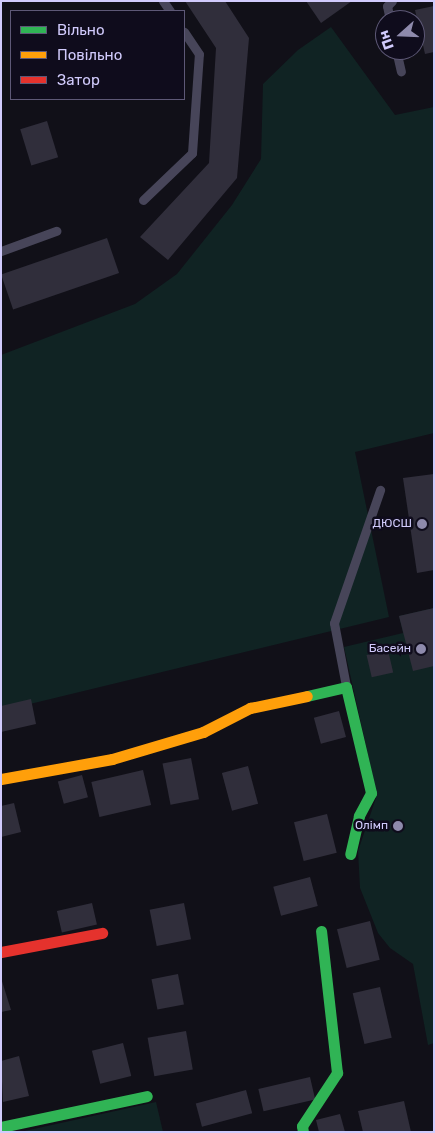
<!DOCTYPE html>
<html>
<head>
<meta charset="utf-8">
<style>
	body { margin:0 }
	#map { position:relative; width:435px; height:1133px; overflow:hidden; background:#111018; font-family:Rubik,sans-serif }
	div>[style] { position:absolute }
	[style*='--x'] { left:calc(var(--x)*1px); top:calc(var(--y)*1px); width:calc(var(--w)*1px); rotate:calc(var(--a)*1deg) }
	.green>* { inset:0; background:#102323 }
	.building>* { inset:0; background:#302e3b; transform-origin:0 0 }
	.lane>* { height:9px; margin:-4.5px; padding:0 4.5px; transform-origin:4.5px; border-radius:4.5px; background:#474559 }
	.fast>* { height:11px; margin:-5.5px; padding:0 5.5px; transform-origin:5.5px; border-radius:5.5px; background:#30b455 }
	.slow>* { height:11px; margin:-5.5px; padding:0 5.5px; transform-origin:5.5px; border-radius:5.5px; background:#ff9f0a }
	.jam>* { height:11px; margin:-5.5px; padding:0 5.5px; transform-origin:5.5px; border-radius:5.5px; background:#e5322d }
	.dots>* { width:14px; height:14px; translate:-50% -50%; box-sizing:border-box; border:2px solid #0f0c1c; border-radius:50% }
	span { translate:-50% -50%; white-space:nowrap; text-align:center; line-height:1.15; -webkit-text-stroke:5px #0f0c1c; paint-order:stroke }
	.poi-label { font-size:12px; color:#d1cbfc }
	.right { translate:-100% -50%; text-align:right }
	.frame { position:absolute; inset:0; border:2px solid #d1cbfc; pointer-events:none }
	.legend { position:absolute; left:10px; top:10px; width:175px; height:90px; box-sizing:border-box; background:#0f0c1c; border:1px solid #5d5876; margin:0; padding:6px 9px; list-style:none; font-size:15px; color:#d1cbfc }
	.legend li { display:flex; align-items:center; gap:10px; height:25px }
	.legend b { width:25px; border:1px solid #5d5876 }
	.north { position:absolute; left:375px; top:10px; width:50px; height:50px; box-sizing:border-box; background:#0f0c1c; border:1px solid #5d5876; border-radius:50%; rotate:250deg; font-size:14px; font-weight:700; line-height:20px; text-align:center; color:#d1cbfc }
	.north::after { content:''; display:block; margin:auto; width:18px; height:22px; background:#8e8aac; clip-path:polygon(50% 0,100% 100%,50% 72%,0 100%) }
</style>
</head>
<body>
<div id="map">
	<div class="green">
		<div style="clip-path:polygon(331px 27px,395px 115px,434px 107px,434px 433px,355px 452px,389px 617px,1px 711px,1px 355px,135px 304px,177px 274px,232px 205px,261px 159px,263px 84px,298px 50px)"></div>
		<div style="clip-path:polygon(434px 608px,434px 1043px,428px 1045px,413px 964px,390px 948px,378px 933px,360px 888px,358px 851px,377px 795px,344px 647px,403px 633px,399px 616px)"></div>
		<div style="clip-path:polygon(156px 1102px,163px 1132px,20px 1132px)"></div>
	</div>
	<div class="building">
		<div style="clip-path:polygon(185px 1px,225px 1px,249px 38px,237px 178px,168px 260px,140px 237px,209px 163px,216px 48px)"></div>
		<div style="clip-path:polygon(306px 1px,352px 1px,321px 23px)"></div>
		<div style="clip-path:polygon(434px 6px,434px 52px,425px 54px,415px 10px)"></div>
		<div style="left:47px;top:121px;width:38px;height:28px;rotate:73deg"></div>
		<div style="left:107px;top:238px;width:37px;height:112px;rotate:71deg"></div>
		<div style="clip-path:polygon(434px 474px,434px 570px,417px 573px,403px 478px)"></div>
		<div style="clip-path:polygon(434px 608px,434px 666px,413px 671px,399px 616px)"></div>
		<div style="left:388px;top:650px;width:23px;height:22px;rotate:77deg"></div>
		<div style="clip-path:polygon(31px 699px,36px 724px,1px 732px,1px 706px)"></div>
		<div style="left:339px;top:711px;width:27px;height:26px;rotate:75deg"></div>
		<div style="left:191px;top:758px;width:42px;height:29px;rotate:79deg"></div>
		<div style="left:248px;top:766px;width:39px;height:27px;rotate:75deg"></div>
		<div style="left:143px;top:770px;width:36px;height:53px;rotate:77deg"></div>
		<div style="left:82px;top:775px;width:23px;height:25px;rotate:75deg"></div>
		<div style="clip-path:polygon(14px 803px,21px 832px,1px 837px,1px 806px)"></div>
		<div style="left:327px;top:814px;width:40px;height:34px;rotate:76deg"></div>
		<div style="left:310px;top:877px;width:30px;height:38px;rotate:75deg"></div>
		<div style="left:92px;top:903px;width:22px;height:36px;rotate:77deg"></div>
		<div style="left:184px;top:903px;width:37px;height:35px;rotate:79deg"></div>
		<div style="left:370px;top:921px;width:40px;height:34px;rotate:76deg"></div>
		<div style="left:178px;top:974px;width:31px;height:27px;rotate:79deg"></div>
		<div style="clip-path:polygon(1px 978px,11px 1010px,1px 1012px)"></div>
		<div style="left:380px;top:987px;width:52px;height:28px;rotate:77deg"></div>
		<div style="left:186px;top:1031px;width:39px;height:39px;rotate:80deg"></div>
		<div style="left:123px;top:1043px;width:34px;height:32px;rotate:76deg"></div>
		<div style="clip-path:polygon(19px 1056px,29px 1096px,3px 1102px,1px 1061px)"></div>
		<div style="left:310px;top:1077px;width:23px;height:53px;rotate:77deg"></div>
		<div style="left:246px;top:1090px;width:24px;height:52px;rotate:75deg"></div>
		<div style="clip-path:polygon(404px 1101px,411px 1132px,363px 1132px,358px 1111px)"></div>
		<div style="clip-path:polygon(340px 1114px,345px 1132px,319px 1132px,316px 1120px)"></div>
	</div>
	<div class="lane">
		<div style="--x:163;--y:1;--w:12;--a:55"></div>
		<div style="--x:390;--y:20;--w:14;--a:-102"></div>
		<div style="--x:387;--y:6;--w:7;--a:-45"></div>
		<div style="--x:396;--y:50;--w:22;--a:77"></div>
		<div style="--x:143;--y:200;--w:68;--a:-43.8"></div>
		<div style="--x:192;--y:153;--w:99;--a:-86"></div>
		<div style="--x:199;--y:54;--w:27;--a:-124"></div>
		<div style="--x:1;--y:251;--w:59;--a:-20"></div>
		<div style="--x:346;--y:686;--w:64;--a:-100.8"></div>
		<div style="--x:334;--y:623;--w:141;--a:-70.9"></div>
	</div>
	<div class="fast">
		<div style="--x:307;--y:696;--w:40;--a:-13"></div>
		<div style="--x:346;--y:687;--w:109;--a:76.7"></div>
		<div style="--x:371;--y:793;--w:26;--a:118"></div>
		<div style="--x:359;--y:816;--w:39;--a:103"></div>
		<div style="--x:1;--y:1127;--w:149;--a:-12"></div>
		<div style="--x:303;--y:1132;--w:6;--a:-99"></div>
		<div style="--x:302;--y:1126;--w:64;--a:-56.6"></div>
		<div style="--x:337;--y:1073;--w:143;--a:-96.4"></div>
	</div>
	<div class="slow">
		<div style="--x:1;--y:779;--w:113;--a:-10.2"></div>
		<div style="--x:112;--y:759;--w:95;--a:-16.5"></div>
		<div style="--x:203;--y:732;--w:53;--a:-27.1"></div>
		<div style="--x:250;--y:708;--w:58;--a:-11.9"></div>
	</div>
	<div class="jam">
		<div style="--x:1;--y:952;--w:103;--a:-10.7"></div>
	</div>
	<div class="dots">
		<div style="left:422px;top:524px;background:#8e8aac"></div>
		<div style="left:421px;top:649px;background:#8e8aac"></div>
		<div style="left:398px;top:826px;background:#8e8aac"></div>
	</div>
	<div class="poi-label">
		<span class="right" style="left:412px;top:524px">ДЮСШ</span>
		<span class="right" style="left:411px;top:649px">Басейн</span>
		<span class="right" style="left:388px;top:826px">Олімп</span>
	</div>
	<div class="frame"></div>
	<ul class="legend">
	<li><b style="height:6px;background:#30b455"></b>Вільно</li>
	<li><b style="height:6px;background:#ff9f0a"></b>Повільно</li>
	<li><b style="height:6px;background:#e5322d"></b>Затор</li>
	</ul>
	<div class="north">Пн</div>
</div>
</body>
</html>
